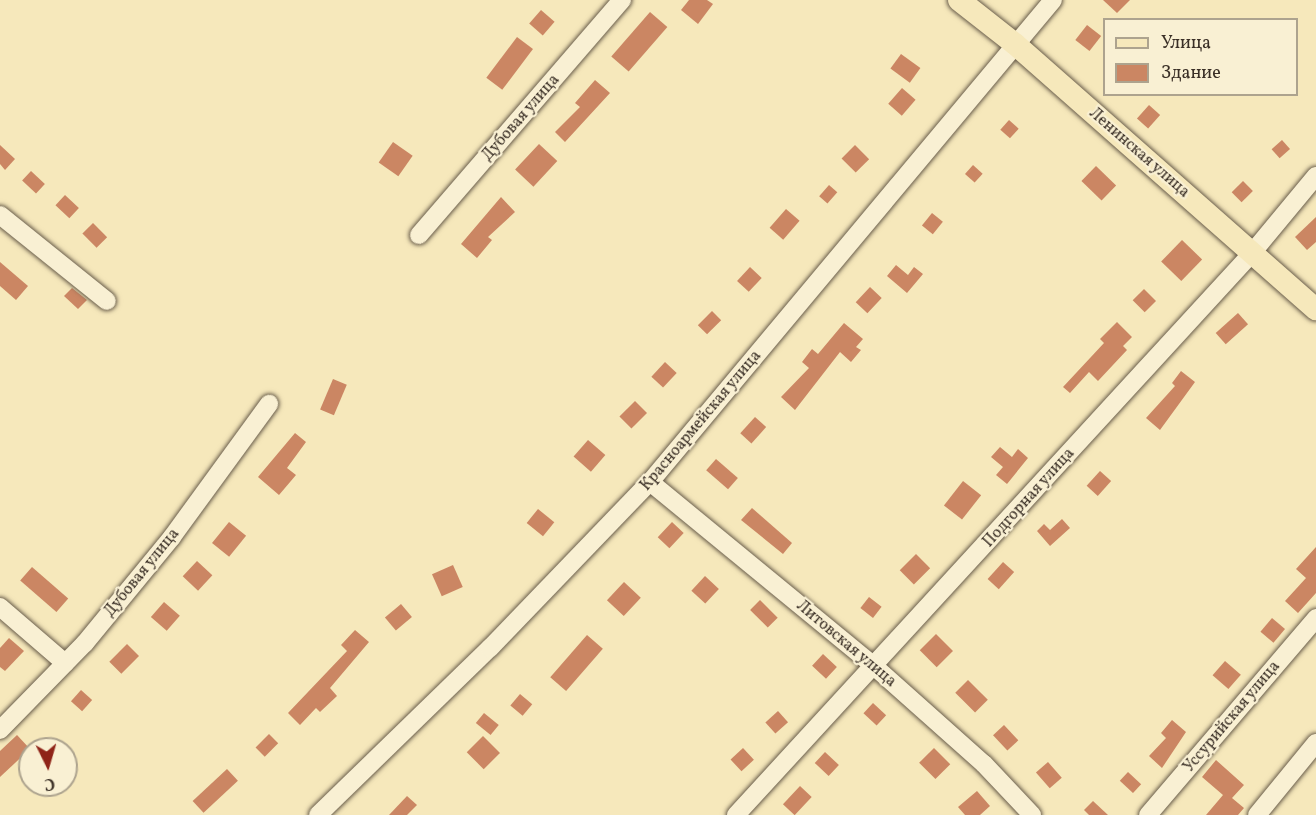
<!DOCTYPE html>
<html>
<head>
<meta charset="utf-8">
<style>
	body { margin:0 }
	#map { position:relative; width:1316px; height:815px; overflow:hidden; background:#f6e8bb; font-family:Vollkorn,serif }
	div>[style] { position:absolute }
	[style*='--x'] { left:calc(var(--x)*1px); top:calc(var(--y)*1px); width:calc(var(--w)*1px); rotate:calc(var(--a)*1deg) }
	.building>* { inset:0; background:#cb8663; transform-origin:0 0 }
	.roads { filter:drop-shadow(0 0 2px #695d4b) drop-shadow(0 0 2px #695d4b) }
	.minor>* { height:18px; margin:-9px; padding:0 9px; transform-origin:9px; border-radius:9px; background:#f9f0d3 }
	.major>* { height:22px; margin:-11px; padding:0 11px; transform-origin:11px; border-radius:11px; background:#f6e8bb }
	span { translate:-50% -50%; white-space:nowrap; text-align:center; line-height:1.15; -webkit-text-stroke:4.5px #f9f0d3; paint-order:stroke }
	.street-label { font-size:16px; color:#3a2f26 }
	.legend { position:absolute; left:1103px; top:18px; width:195px; height:78px; box-sizing:border-box; background:#f9f0d3; border:2px solid #ada38e; margin:0; padding:8px 10px; list-style:none; font-size:18px; color:#3a2f26 }
	.legend li { display:flex; align-items:center; gap:12px; height:30px }
	.legend b { width:30px; border:2px solid #ada38e }
	.north { position:absolute; left:18px; top:737px; width:60px; height:60px; box-sizing:border-box; background:#f9f0d3; border:2px solid #ada38e; border-radius:50%; rotate:175deg; font-size:16px; font-weight:700; line-height:24px; text-align:center; color:#3a2f26 }
	.north::after { content:''; display:block; margin:auto; width:21px; height:27px; background:#8f2418; clip-path:polygon(50% 0,100% 100%,50% 72%,0 100%) }
</style>
</head>
<body>
<div id="map">
	<div class="building">
		<div style="clip-path:polygon(689px 0,707px 0,713px 4px,698px 24px,681px 10px)"></div>
		<div style="clip-path:polygon(1103px 0,1130px 0,1117px 13px)"></div>
		<div style="left:541px;top:10px;width:18px;height:18px;rotate:41deg"></div>
		<div style="left:650px;top:12px;width:23px;height:59px;rotate:41deg"></div>
		<div style="left:1087px;top:25px;width:18px;height:19px;rotate:38deg"></div>
		<div style="left:517px;top:37px;width:20px;height:51px;rotate:37deg"></div>
		<div style="left:901px;top:54px;width:24px;height:18px;rotate:36deg"></div>
		<div style="clip-path:polygon(595px 80px,610px 93px,565px 142px,555px 132px,580px 107px,575px 103px)"></div>
		<div style="left:902px;top:88px;width:18px;height:21px;rotate:41deg"></div>
		<div style="left:1149px;top:105px;width:15px;height:18px;rotate:42deg"></div>
		<div style="left:1009px;top:120px;width:13px;height:13px;rotate:42deg"></div>
		<div style="left:1282px;top:140px;width:12px;height:14px;rotate:48deg"></div>
		<div style="left:393px;top:142px;width:24px;height:25px;rotate:35deg"></div>
		<div style="left:539px;top:144px;width:25px;height:35px;rotate:43deg"></div>
		<div style="clip-path:polygon(0 145px,15px 159px,5px 170px,0 164px)"></div>
		<div style="left:855px;top:145px;width:20px;height:19px;rotate:45deg"></div>
		<div style="left:973px;top:165px;width:13px;height:12px;rotate:42deg"></div>
		<div style="left:1096px;top:166px;width:28px;height:21px;rotate:44deg"></div>
		<div style="left:31px;top:171px;width:19px;height:13px;rotate:43deg"></div>
		<div style="left:1243px;top:181px;width:14px;height:16px;rotate:45deg"></div>
		<div style="left:829px;top:185px;width:11px;height:15px;rotate:41deg"></div>
		<div style="left:65px;top:195px;width:19px;height:14px;rotate:43deg"></div>
		<div style="clip-path:polygon(501px 197px,515px 212px,488px 237px,492px 240px,477px 258px,461px 244px)"></div>
		<div style="left:786px;top:209px;width:18px;height:25px;rotate:41deg"></div>
		<div style="left:932px;top:213px;width:14px;height:16px;rotate:39deg"></div>
		<div style="clip-path:polygon(1316px 217px,1316px 242px,1307px 250px,1295px 237px)"></div>
		<div style="left:93px;top:223px;width:20px;height:15px;rotate:45deg"></div>
		<div style="left:1182px;top:240px;width:28px;height:30px;rotate:44deg"></div>
		<div style="clip-path:polygon(0 262px,28px 286px,16px 300px,0 286px)"></div>
		<div style="clip-path:polygon(896px 265px,908px 275px,914px 267px,923px 274px,907px 293px,887px 276px)"></div>
		<div style="left:750px;top:267px;width:16px;height:19px;rotate:43deg"></div>
		<div style="left:870px;top:287px;width:16px;height:21px;rotate:43deg"></div>
		<div style="clip-path:polygon(72px 288px,87px 300px,78px 309px,64px 296px)"></div>
		<div style="left:1144px;top:289px;width:17px;height:16px;rotate:45deg"></div>
		<div style="left:712px;top:311px;width:13px;height:20px;rotate:45deg"></div>
		<div style="left:1238px;top:313px;width:15px;height:30px;rotate:48deg"></div>
		<div style="clip-path:polygon(1117px 322px,1132px 337px,1123px 346px,1127px 350px,1098px 381px,1089px 372px,1070px 393px,1063px 387px,1104px 343px,1100px 339px)"></div>
		<div style="clip-path:polygon(844px 323px,863px 339px,856px 347px,861px 350px,851px 362px,840px 352px,795px 410px,781px 397px,809px 368px,802px 362px,812px 349px,818px 354px)"></div>
		<div style="left:665px;top:362px;width:16px;height:20px;rotate:43deg"></div>
		<div style="clip-path:polygon(1181px 371px,1195px 382px,1160px 430px,1146px 418px,1175px 386px,1172px 383px)"></div>
		<div style="left:333px;top:379px;width:15px;height:33px;rotate:23deg"></div>
		<div style="left:635px;top:401px;width:17px;height:22px;rotate:45deg"></div>
		<div style="left:755px;top:417px;width:15px;height:22px;rotate:42deg"></div>
		<div style="clip-path:polygon(295px 433px,306px 442px,287px 468px,296px 475px,279px 495px,258px 477px)"></div>
		<div style="left:588px;top:440px;width:23px;height:22px;rotate:41deg"></div>
		<div style="clip-path:polygon(1000px 447px,1012px 457px,1018px 449px,1028px 458px,1007px 484px,996px 475px,1003px 467px,991px 457px)"></div>
		<div style="left:716px;top:459px;width:29px;height:15px;rotate:41deg"></div>
		<div style="left:1100px;top:471px;width:15px;height:20px;rotate:42deg"></div>
		<div style="left:963px;top:481px;width:23px;height:31px;rotate:38deg"></div>
		<div style="clip-path:polygon(752px 508px,792px 543px,783px 554px,741px 520px)"></div>
		<div style="left:538px;top:509px;width:21px;height:18px;rotate:39deg"></div>
		<div style="clip-path:polygon(1062px 519px,1070px 528px,1050px 546px,1037px 531px,1044px 524px,1050px 530px)"></div>
		<div style="left:229px;top:522px;width:22px;height:27px;rotate:39deg"></div>
		<div style="left:672px;top:522px;width:16px;height:21px;rotate:43deg"></div>
		<div style="clip-path:polygon(1316px 547px,1316px 593px,1298px 613px,1285px 601px,1306px 578px,1296px 569px)"></div>
		<div style="left:916px;top:554px;width:20px;height:23px;rotate:45deg"></div>
		<div style="left:197px;top:561px;width:21px;height:21px;rotate:43deg"></div>
		<div style="left:1003px;top:562px;width:15px;height:23px;rotate:42deg"></div>
		<div style="left:453px;top:565px;width:24px;height:23px;rotate:66deg"></div>
		<div style="left:32px;top:567px;width:48px;height:18px;rotate:41deg"></div>
		<div style="left:705px;top:576px;width:19px;height:20px;rotate:43deg"></div>
		<div style="left:624px;top:582px;width:23px;height:25px;rotate:43deg"></div>
		<div style="left:869px;top:597px;width:16px;height:14px;rotate:38deg"></div>
		<div style="left:760px;top:600px;width:25px;height:14px;rotate:45deg"></div>
		<div style="left:164px;top:602px;width:21px;height:20px;rotate:41deg"></div>
		<div style="left:401px;top:604px;width:17px;height:21px;rotate:50deg"></div>
		<div style="left:1272px;top:618px;width:17px;height:18px;rotate:40deg"></div>
		<div style="clip-path:polygon(355px 630px,369px 642px,330px 688px,337px 696px,320px 712px,316px 708px,300px 725px,288px 713px,347px 651px,341px 645px)"></div>
		<div style="left:936px;top:634px;width:24px;height:23px;rotate:45deg"></div>
		<div style="left:587px;top:635px;width:21px;height:56px;rotate:41deg"></div>
		<div style="clip-path:polygon(9px 638px,24px 651px,5px 671px,0 667px,0 648px)"></div>
		<div style="left:127px;top:644px;width:17px;height:25px;rotate:45deg"></div>
		<div style="left:823px;top:654px;width:19px;height:16px;rotate:43deg"></div>
		<div style="left:1225px;top:661px;width:21px;height:19px;rotate:41deg"></div>
		<div style="left:968px;top:680px;width:28px;height:18px;rotate:45deg"></div>
		<div style="left:81px;top:690px;width:15px;height:15px;rotate:42deg"></div>
		<div style="left:520px;top:694px;width:16px;height:15px;rotate:40deg"></div>
		<div style="left:873px;top:703px;width:18px;height:14px;rotate:43deg"></div>
		<div style="left:778px;top:711px;width:15px;height:17px;rotate:48deg"></div>
		<div style="left:484px;top:713px;width:19px;height:13px;rotate:39deg"></div>
		<div style="clip-path:polygon(1172px 720px,1186px 732px,1162px 768px,1149px 756px,1166px 738px,1161px 733px)"></div>
		<div style="left:1004px;top:725px;width:21px;height:15px;rotate:47deg"></div>
		<div style="left:269px;top:734px;width:13px;height:19px;rotate:45deg"></div>
		<div style="clip-path:polygon(17px 735px,30px 749px,0 777px,0 751px)"></div>
		<div style="left:483px;top:736px;width:24px;height:23px;rotate:45deg"></div>
		<div style="left:743px;top:748px;width:16px;height:17px;rotate:47deg"></div>
		<div style="left:934px;top:748px;width:23px;height:21px;rotate:45deg"></div>
		<div style="left:825px;top:752px;width:19px;height:15px;rotate:43deg"></div>
		<div style="clip-path:polygon(1216px 760px,1244px 785px,1232px 798px,1244px 808px,1238px 815px,1206px 815px,1223px 795px,1202px 777px)"></div>
		<div style="left:1048px;top:762px;width:21px;height:16px;rotate:49deg"></div>
		<div style="left:227px;top:769px;width:16px;height:47px;rotate:47deg"></div>
		<div style="left:1128px;top:772px;width:18px;height:12px;rotate:43deg"></div>
		<div style="left:800px;top:786px;width:16px;height:25px;rotate:43deg"></div>
		<div style="clip-path:polygon(977px 791px,990px 806px,980px 815px,965px 815px,958px 807px)"></div>
		<div style="clip-path:polygon(407px 796px,417px 805px,407px 815px,389px 815px)"></div>
		<div style="clip-path:polygon(1093px 801px,1108px 815px,1089px 815px,1084px 810px)"></div>
	</div>
	<div class="roads">
		<div class="minor">
			<div style="--x:0;--y:215;--w:137;--a:38.8"></div>
			<div style="--x:419;--y:235;--w:311;--a:-49.2"></div>
			<div style="--x:650;--y:482;--w:291;--a:39.4"></div>
			<div style="--x:875;--y:667;--w:146;--a:41.7"></div>
			<div style="--x:984;--y:764;--w:70;--a:46.7"></div>
			<div style="--x:0;--y:607;--w:86;--a:40.7"></div>
			<div style="--x:0;--y:730;--w:122;--a:-45.7"></div>
			<div style="--x:85;--y:643;--w:137;--a:-50.6"></div>
			<div style="--x:172;--y:537;--w:165;--a:-53.9"></div>
			<div style="--x:318;--y:815;--w:240;--a:-44.2"></div>
			<div style="--x:490;--y:648;--w:231;--a:-46.1"></div>
			<div style="--x:650;--y:482;--w:628;--a:-50.1"></div>
			<div style="--x:736;--y:815;--w:763;--a:-47.44"></div>
			<div style="--x:1252;--y:253;--w:100;--a:-50.3"></div>
			<div style="--x:1148;--y:815;--w:259;--a:-49.5"></div>
			<div style="--x:1257;--y:815;--w:93;--a:-50.7"></div>
		</div>
		<div class="major">
			<div style="--x:959;--y:0;--w:71;--a:38.2"></div>
			<div style="--x:1015;--y:44;--w:401;--a:41.4"></div>
		</div>
	</div>
	<div class="street-label">
		<span style="left:521px;top:118px;rotate:-49deg">Дубовая улица</span>
		<span style="left:1139px;top:153px;rotate:41deg">Ленинская улица</span>
		<span style="left:701px;top:421px;rotate:-50deg">Красноармейская улица</span>
		<span style="left:1029px;top:498px;rotate:-48deg">Подгорная улица</span>
		<span style="left:142px;top:573px;rotate:-51deg">Дубовая улица</span>
		<span style="left:846px;top:644px;rotate:40deg">Литовская улица</span>
		<span style="left:1232px;top:717px;rotate:-50deg">Уссурийская улица</span>
	</div>
	<ul class="legend">
	<li><b style="height:8px;background:#f6e8bb"></b>Улица</li>
	<li><b style="height:16px;background:#cb8663"></b>Здание</li>
	</ul>
	<div class="north">С</div>
</div>
</body>
</html>
